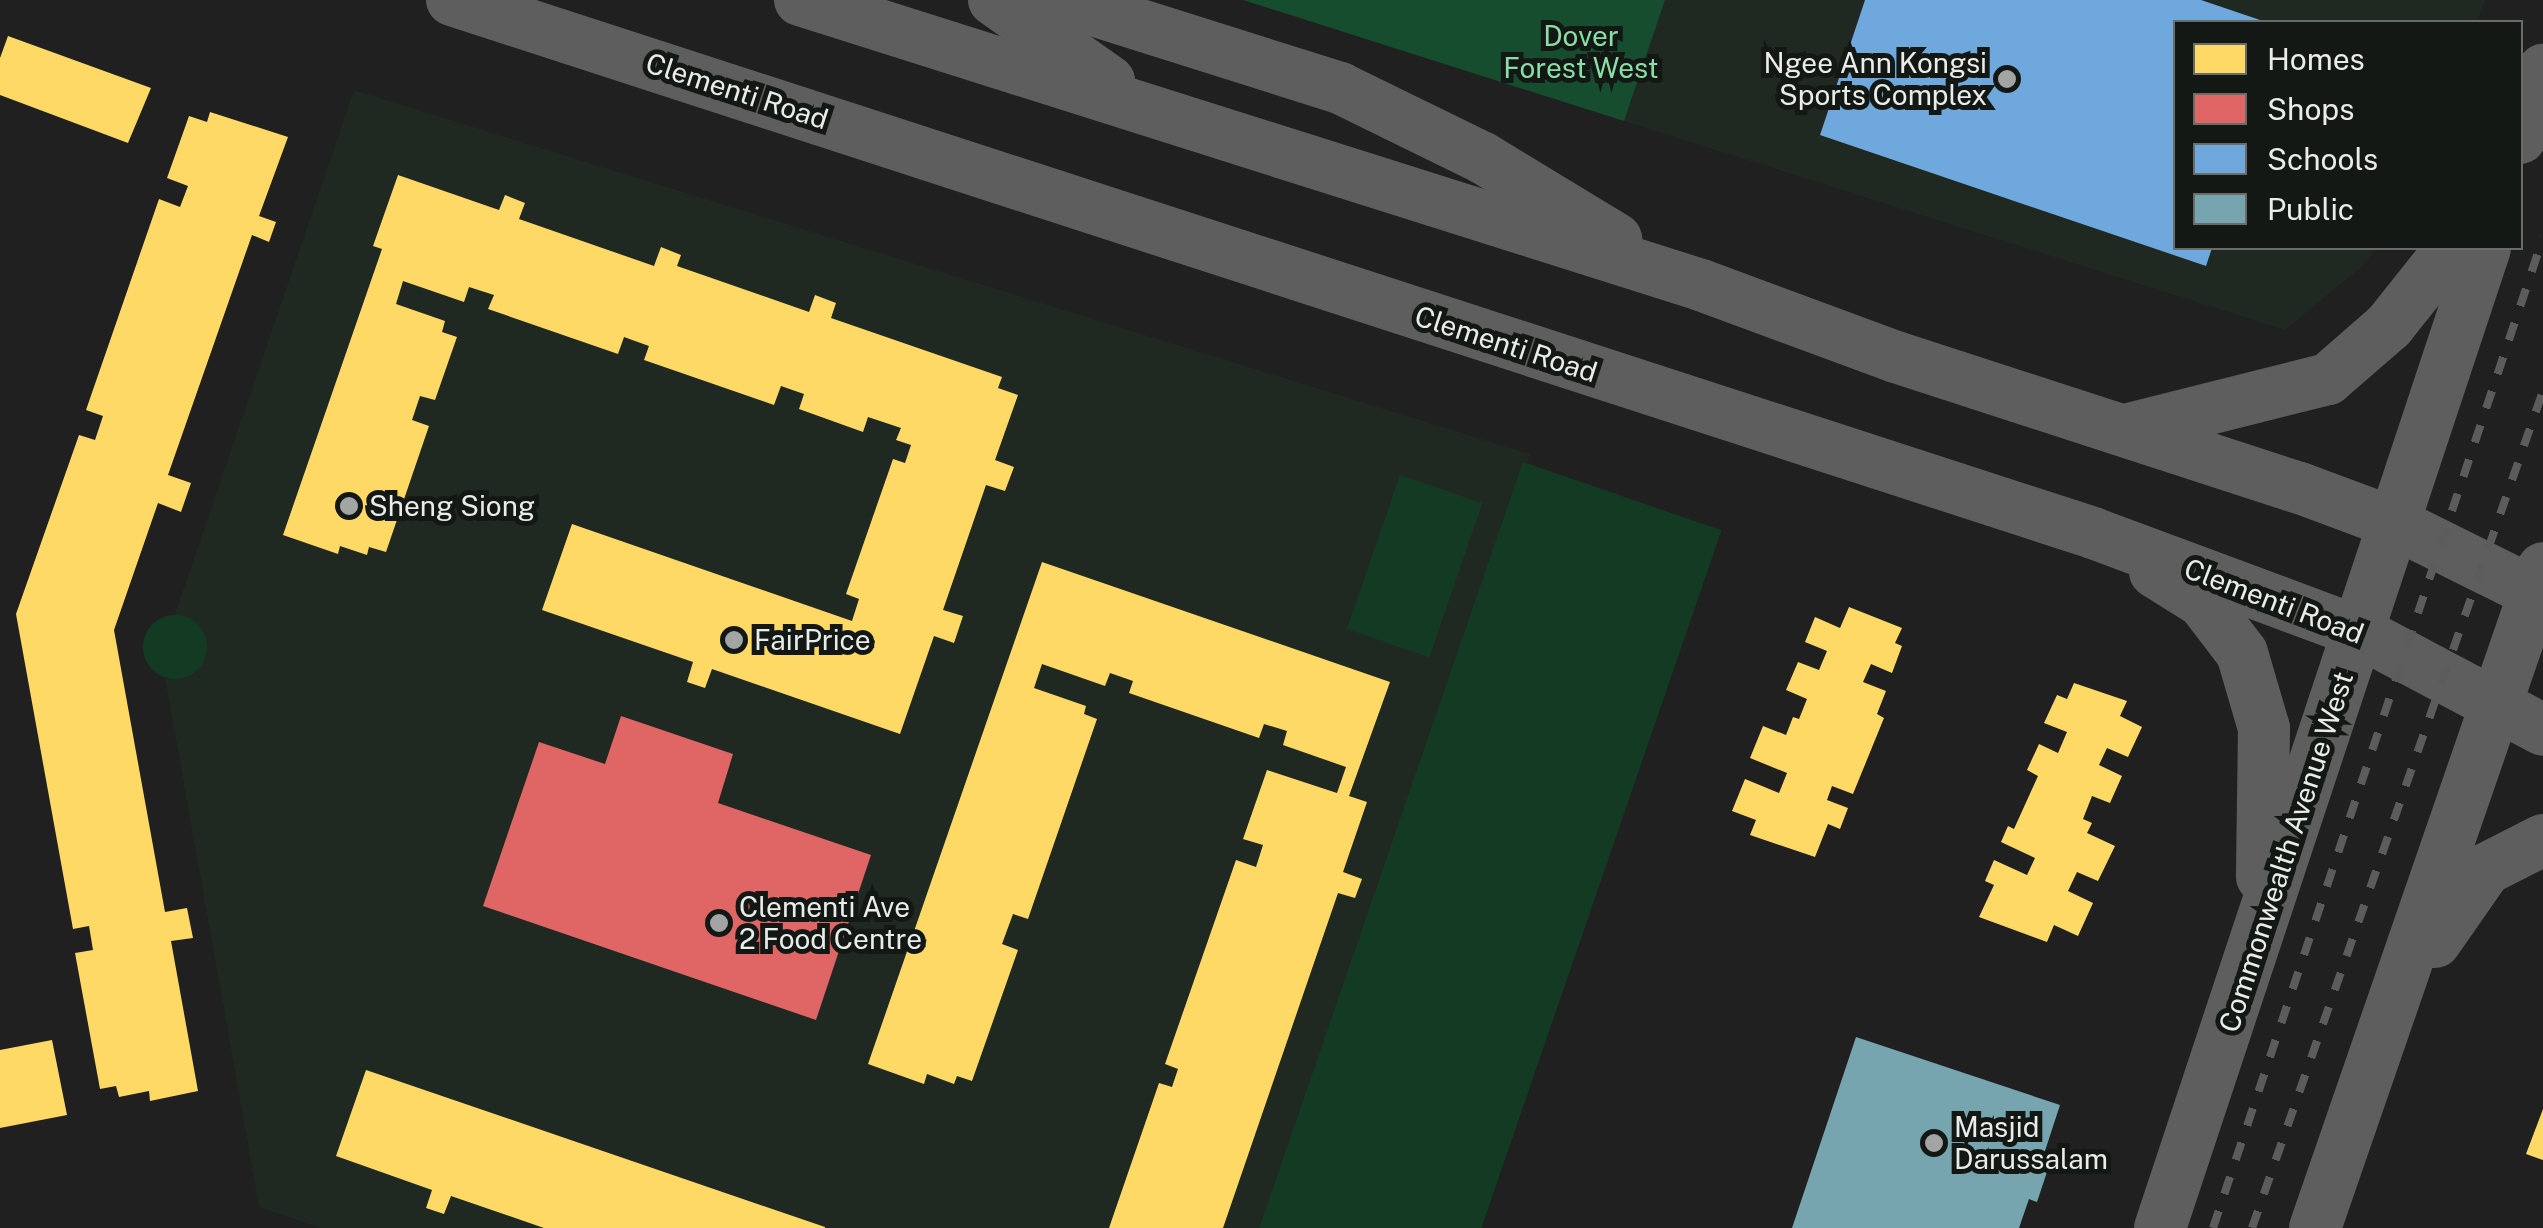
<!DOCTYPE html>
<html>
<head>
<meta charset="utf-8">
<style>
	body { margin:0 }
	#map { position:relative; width:2543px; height:1228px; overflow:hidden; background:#1f201f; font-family:"Public Sans",sans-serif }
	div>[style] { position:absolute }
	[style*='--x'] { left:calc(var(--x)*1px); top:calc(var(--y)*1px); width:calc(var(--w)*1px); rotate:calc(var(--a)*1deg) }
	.built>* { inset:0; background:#202822 }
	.green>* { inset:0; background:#133b23; transform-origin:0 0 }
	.round { border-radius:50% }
	.forest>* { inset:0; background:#154d2e }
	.homes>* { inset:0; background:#ffd966 }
	.shops>* { inset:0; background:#e06666 }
	.schools>* { inset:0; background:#6fa8dc }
	.public>* { inset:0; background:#76a5af }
	.primary>* { height:52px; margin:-26px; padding:0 26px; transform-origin:26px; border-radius:26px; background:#5d5e5d }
	.rail>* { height:8px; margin-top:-4px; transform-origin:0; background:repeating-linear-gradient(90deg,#5b5c5b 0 18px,transparent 0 36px) }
	.dots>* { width:28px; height:28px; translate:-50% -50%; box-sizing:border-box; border:5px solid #141815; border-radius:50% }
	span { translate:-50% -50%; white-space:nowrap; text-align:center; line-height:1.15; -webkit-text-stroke:10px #141815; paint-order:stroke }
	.park-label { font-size:28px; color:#87dfa6 }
	.poi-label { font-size:28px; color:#e9ecea }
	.right { translate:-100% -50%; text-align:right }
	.left { translate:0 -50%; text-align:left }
	.street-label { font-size:28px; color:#e9ecea }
	.legend { position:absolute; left:2173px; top:20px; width:350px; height:230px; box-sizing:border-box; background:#141815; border:2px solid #696d6a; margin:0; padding:12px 18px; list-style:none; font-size:30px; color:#e9ecea }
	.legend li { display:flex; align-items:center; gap:20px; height:50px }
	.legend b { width:50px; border:2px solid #696d6a }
</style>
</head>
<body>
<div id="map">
	<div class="built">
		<div style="clip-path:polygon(1665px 0,2485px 0,2477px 22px,2176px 22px,2176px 248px,2374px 248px,2366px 263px,2285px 330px,1624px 121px)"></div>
		<div style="clip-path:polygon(354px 90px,1530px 454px,1271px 1228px,320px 1228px,259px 1207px,161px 655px)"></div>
	</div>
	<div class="green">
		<div style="left:1523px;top:462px;width:210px;height:810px;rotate:19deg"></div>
		<div style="left:1400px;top:475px;width:87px;height:163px;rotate:19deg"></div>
		<div class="round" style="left:143px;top:615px;width:64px;height:64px"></div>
	</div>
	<div class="forest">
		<div style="clip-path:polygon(1243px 0,1665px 0,1624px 121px)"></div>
	</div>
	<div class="homes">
		<div style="clip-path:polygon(8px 36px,151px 88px,128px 143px,0 95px,0 58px)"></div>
		<div style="clip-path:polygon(210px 112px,288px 137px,259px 216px,276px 222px,269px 242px,252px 235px,168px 475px,191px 483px,181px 512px,158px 503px,114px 630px,165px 912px,187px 908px,193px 938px,171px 941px,198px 1091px,150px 1101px,149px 1091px,119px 1097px,116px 1086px,100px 1089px,75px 953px,93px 950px,89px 926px,73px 929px,16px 614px,79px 435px,95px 440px,103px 416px,86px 410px,159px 199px,180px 207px,188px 186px,167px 178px,189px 116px,207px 122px)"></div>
		<div style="clip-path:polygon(398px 175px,499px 210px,505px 195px,525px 203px,519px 219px,654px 266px,661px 247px,681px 255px,677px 266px,809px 312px,815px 295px,836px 303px,831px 318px,1002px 377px,998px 388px,1018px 395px,995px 460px,1014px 467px,1005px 491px,986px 485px,943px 610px,963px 616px,954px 643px,934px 636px,900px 734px,712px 669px,705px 688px,687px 682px,693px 662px,542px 610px,572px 524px,852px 621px,859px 599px,846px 594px,893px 459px,905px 463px,911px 445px,896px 440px,901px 428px,868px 417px,863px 432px,799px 409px,804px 394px,781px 386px,774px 405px,644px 360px,649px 346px,624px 337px,618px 354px,488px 309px,494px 295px,469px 287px,464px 302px,403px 281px,396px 304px,445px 321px,442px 332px,457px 337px,435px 400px,420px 396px,412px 420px,429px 426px,386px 552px,369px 547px,367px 555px,340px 546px,338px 554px,283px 535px,382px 249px,373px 246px)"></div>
		<div style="clip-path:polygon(1042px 562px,1390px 682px,1349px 796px,1367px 802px,1343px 872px,1362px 879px,1355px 898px,1338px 893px,1223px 1228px,1109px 1228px,1159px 1083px,1172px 1087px,1178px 1069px,1165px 1064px,1236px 860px,1256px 867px,1263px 845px,1243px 839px,1267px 770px,1337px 793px,1346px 767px,1283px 745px,1287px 731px,1264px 724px,1259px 738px,1129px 693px,1133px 681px,1110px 673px,1105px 686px,1042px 664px,1034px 688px,1086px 706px,1084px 714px,1097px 719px,1028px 919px,1013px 914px,1002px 944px,1018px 950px,972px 1081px,957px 1076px,954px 1084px,927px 1074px,924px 1084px,868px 1064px)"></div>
		<div style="clip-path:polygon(1849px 607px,1902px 628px,1895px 643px,1902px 646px,1892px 673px,1871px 664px,1863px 682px,1886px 691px,1877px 714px,1884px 718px,1853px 794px,1832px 786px,1827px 800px,1848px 808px,1840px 829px,1828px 824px,1815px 857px,1750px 835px,1756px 820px,1732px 811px,1745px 779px,1779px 793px,1787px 773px,1750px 758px,1763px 726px,1786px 735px,1793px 717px,1799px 719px,1807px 699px,1786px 690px,1798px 662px,1819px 670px,1827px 651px,1805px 642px,1815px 617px,1840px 628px)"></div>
		<div style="clip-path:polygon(2074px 683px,2127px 701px,2120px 716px,2142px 727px,2128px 757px,2107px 748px,2099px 765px,2122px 776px,2110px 803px,2092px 796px,2083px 819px,2092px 823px,2087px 833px,2115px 846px,2098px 881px,2077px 872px,2068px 891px,2093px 903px,2078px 936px,2054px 925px,2047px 942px,1979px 917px,1994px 885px,1985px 881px,1994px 860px,2027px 875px,2035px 858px,2001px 842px,2008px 826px,2014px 829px,2038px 776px,2027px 770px,2039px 744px,2058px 753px,2067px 732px,2044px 723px,2057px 695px,2067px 699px)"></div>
		<div style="clip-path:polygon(52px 1040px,67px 1115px,0 1128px,0 1050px)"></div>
		<div style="clip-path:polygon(366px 1070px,825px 1227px,825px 1228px,544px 1228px,451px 1196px,444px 1214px,426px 1208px,432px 1190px,336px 1156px)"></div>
		<div style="clip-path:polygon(2543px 1109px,2543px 1160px,2526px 1154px)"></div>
	</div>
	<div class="shops">
		<div style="clip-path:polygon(621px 716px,733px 754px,718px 803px,871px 855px,816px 1020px,483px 906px,539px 742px,605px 764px)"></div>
	</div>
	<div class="schools">
		<div style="clip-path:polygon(1865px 0,2201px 0,2266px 22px,2176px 22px,2176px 248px,2212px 248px,2206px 266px,1820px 135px)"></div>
	</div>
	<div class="public">
		<div style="clip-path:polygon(1856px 1037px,2060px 1105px,2044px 1154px,2052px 1157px,2037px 1202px,2029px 1199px,2019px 1228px,1792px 1228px)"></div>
	</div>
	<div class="primary">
		<div style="--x:452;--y:0;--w:1725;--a:17.99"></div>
		<div style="--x:2093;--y:533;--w:284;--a:20.4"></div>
		<div style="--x:2359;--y:632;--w:208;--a:28"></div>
		<div style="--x:800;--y:0;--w:945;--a:17.55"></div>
		<div style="--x:1701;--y:285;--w:208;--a:20.3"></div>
		<div style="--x:1896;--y:357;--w:425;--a:18"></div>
		<div style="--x:2300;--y:488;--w:100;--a:20.4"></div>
		<div style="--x:2394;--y:523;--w:166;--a:26.4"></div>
		<div style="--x:994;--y:0;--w:141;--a:35.2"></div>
		<div style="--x:1061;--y:0;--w:293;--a:17.5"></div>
		<div style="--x:1340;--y:88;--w:159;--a:26.1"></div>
		<div style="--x:1483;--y:158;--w:156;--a:31.3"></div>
		<div style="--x:2520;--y:138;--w:72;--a:-71.3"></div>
		<div style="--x:2129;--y:429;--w:205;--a:-14.1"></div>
		<div style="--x:2328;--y:379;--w:81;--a:-41"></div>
		<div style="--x:2389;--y:326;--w:100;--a:-51.5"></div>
		<div style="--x:2155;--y:572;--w:57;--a:32"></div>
		<div style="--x:2203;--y:602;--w:64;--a:52.6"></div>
		<div style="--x:2242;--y:653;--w:78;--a:73.7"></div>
		<div style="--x:2264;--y:728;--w:149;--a:90.8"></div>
		<div style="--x:2435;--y:942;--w:89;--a:-55.1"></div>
		<div style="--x:2486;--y:869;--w:64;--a:-27"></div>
		<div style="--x:2160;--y:1228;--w:1032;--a:-71.65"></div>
		<div style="--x:2315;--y:1228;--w:698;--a:-70.94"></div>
	</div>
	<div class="rail">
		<div style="--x:2213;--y:1228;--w:1044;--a:-71.57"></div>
		<div style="--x:2252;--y:1228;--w:886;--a:-70.83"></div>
	</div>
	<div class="dots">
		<div style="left:2007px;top:79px;background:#a2a5a3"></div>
		<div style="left:349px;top:506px;background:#a2a5a3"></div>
		<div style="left:734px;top:640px;background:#a2a5a3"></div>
		<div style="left:719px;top:923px;background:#a2a5a3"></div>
		<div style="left:1934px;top:1143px;background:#a2a5a3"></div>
	</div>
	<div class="park-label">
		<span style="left:1581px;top:52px">Dover<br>Forest West</span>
	</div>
	<div class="poi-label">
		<span class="right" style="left:1987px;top:79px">Ngee Ann Kongsi<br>Sports Complex</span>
		<span class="left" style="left:369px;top:506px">Sheng Siong</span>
		<span class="left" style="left:754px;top:640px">FairPrice</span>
		<span class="left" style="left:739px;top:923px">Clementi Ave<br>2 Food Centre</span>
		<span class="left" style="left:1954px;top:1143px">Masjid<br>Darussalam</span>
	</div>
	<div class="street-label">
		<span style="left:737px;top:91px;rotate:18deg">Clementi Road</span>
		<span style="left:1506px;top:344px;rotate:18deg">Clementi Road</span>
		<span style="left:2274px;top:601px;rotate:21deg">Clementi Road</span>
		<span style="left:2286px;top:852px;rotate:-72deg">Commonwealth Avenue West</span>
	</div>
	<ul class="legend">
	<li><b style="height:28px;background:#ffd966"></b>Homes</li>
	<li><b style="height:28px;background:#e06666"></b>Shops</li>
	<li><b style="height:28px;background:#6fa8dc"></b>Schools</li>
	<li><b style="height:28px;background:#76a5af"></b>Public</li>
	</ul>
</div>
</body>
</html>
